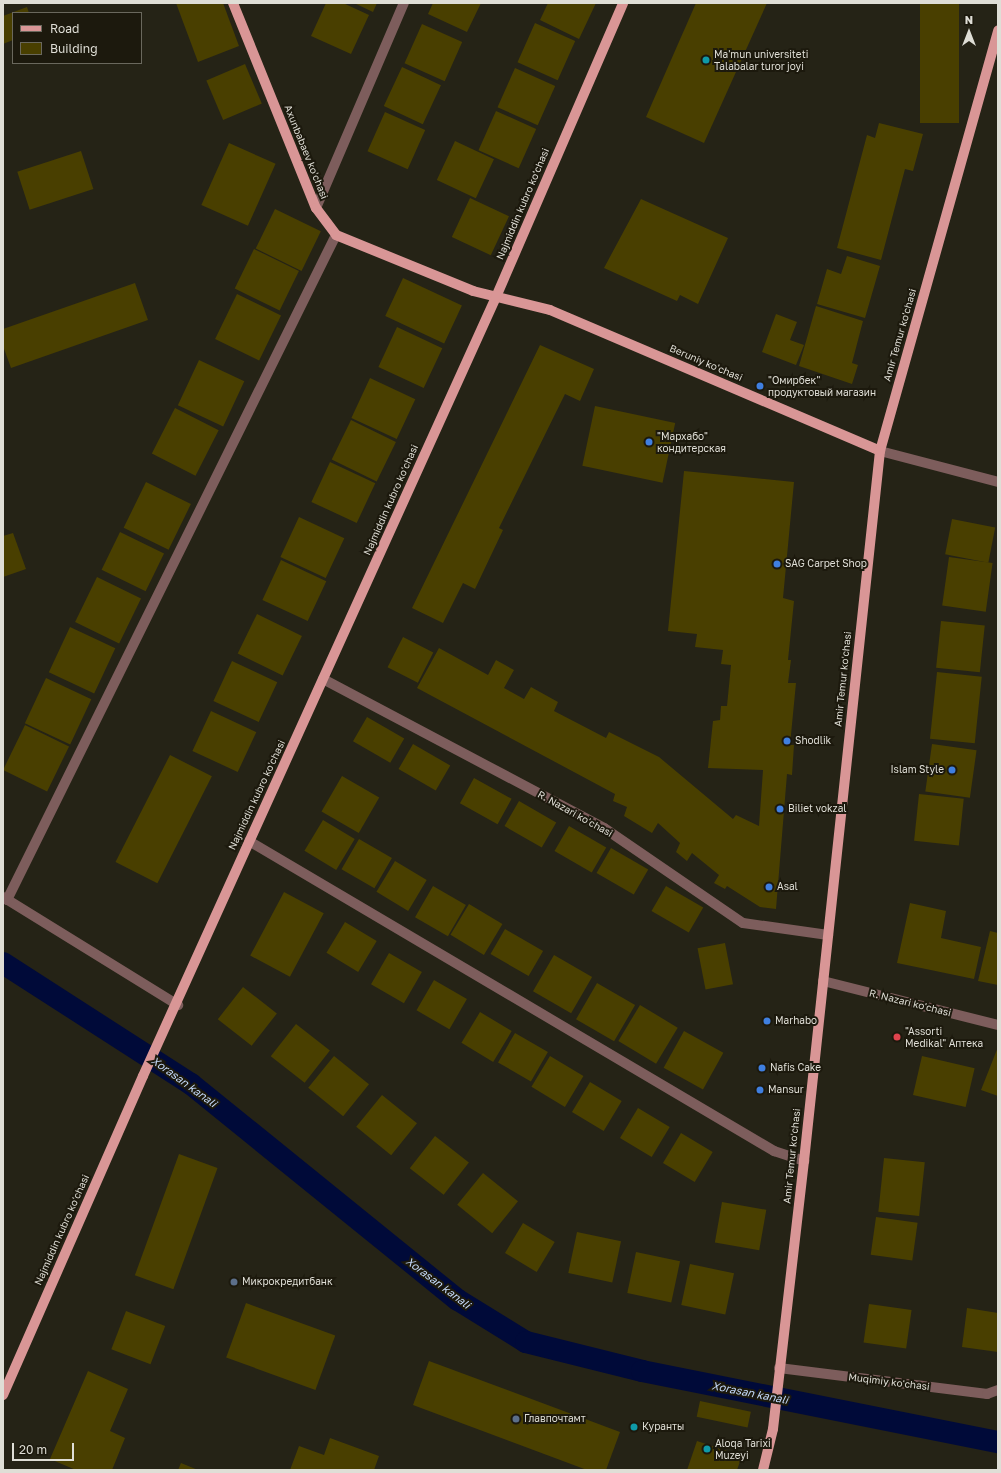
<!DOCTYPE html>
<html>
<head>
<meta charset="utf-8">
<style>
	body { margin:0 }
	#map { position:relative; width:1001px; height:1473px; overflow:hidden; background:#252316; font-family:"Golos Text",sans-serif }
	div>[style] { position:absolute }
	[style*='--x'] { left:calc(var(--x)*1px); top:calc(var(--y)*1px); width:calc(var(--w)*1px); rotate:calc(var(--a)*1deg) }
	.canal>* { height:22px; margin:-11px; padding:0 11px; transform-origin:11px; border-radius:11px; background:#000a39 }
	.building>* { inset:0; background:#493f00; transform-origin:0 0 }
	.minor>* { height:10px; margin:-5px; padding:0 5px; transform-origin:5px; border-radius:5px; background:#7d5d5c }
	.tertiary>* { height:10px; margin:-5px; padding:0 5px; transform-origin:5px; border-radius:5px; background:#7d5d5c }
	.primary>* { height:10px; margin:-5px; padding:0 5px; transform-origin:5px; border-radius:5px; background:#d99696 }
	.dots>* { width:11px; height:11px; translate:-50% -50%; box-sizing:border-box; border:2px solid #1c190d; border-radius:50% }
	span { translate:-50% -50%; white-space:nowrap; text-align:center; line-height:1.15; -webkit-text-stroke:4px #1c190d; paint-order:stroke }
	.poi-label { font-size:10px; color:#dfded6 }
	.left { translate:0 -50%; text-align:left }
	.right { translate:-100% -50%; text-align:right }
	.street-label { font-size:10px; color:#dfded6 }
	.water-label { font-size:11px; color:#c4d9f9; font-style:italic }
	.frame { position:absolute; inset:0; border:4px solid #dfded6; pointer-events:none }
	.legend { position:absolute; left:12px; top:12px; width:130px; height:52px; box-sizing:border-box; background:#1c190d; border:1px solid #6a685d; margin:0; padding:5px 7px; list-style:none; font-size:12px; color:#dfded6 }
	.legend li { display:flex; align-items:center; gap:8px; height:20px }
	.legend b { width:20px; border:1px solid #6a685d }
	.north { position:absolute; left:949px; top:12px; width:40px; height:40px; -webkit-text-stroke:3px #1c190d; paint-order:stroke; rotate:0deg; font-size:11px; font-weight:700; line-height:16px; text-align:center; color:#dfded6 }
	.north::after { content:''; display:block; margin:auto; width:14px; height:18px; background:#dfded6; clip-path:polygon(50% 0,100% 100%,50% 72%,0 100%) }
	.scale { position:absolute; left:12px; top:1443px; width:62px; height:18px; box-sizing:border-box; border:2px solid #dfded6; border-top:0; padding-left:5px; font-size:12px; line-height:14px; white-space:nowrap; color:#dfded6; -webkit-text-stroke:3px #1c190d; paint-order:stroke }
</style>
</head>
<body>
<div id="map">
	<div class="canal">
		<div style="--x:3;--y:963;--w:224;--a:32.8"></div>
		<div style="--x:191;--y:1084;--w:343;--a:39"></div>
		<div style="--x:458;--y:1300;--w:80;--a:31.7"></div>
		<div style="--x:526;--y:1342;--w:120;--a:14"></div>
		<div style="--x:642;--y:1371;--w:363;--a:11.3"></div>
	</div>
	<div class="building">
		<div style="clip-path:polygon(176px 3px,223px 3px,239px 46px,198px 62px)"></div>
		<div style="clip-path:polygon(326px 3px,343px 3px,369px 15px,351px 54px,311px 36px)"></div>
		<div style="clip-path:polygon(354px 3px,377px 3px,373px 12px)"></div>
		<div style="clip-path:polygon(433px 3px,481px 3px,467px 32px,428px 14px)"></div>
		<div style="clip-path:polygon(548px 3px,596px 3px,579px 39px,540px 20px)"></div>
		<div style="clip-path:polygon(696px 3px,767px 3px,704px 143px,646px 117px)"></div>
		<div style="left:920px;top:3px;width:39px;height:120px"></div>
		<div style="clip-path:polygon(27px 7px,29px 13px,13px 13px,13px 40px,3px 44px,3px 16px)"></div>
		<div style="left:535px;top:23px;width:44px;height:43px;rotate:24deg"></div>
		<div style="left:422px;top:24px;width:44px;height:43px;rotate:24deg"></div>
		<div style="left:245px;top:64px;width:43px;height:42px;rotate:67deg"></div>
		<div style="left:402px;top:67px;width:43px;height:43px;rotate:25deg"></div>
		<div style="left:515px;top:68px;width:44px;height:43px;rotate:24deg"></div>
		<div style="left:496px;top:111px;width:44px;height:43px;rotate:24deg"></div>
		<div style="left:385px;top:112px;width:44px;height:43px;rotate:24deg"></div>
		<div style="clip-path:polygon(879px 123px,923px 134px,913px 171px,905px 169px,881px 260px,837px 248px,867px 135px,875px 138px)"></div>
		<div style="left:455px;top:141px;width:43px;height:43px;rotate:25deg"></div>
		<div style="left:229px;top:143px;width:51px;height:68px;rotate:24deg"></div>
		<div style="left:81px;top:151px;width:40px;height:67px;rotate:72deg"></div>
		<div style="left:470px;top:198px;width:43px;height:43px;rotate:25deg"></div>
		<div style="clip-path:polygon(641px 199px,728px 238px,698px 304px,680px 295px,677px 301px,604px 268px)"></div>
		<div style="left:275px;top:209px;width:51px;height:44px;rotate:26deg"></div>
		<div style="left:254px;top:249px;width:50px;height:44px;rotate:26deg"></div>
		<div style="clip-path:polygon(847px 256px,880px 266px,865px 318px,817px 304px,827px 269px,841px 274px)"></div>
		<div style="left:403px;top:278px;width:65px;height:42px;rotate:25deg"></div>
		<div style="clip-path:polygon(135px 283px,148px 320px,11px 368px,3px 346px,3px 329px)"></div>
		<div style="left:237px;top:294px;width:49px;height:50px;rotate:26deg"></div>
		<div style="clip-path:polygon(816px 306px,863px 321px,852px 363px,858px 365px,852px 384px,799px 366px)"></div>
		<div style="clip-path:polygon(776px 314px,797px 322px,790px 340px,804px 345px,796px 365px,762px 352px)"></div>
		<div style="left:397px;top:327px;width:50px;height:44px;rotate:25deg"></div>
		<div style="clip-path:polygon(540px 345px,594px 369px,580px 401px,565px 394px,499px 528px,503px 530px,475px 589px,463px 583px,443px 623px,412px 608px)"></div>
		<div style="left:199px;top:360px;width:50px;height:50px;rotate:25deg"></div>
		<div style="left:370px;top:378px;width:50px;height:44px;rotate:25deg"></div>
		<div style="left:595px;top:406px;width:82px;height:61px;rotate:12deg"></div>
		<div style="left:175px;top:408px;width:49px;height:51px;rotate:27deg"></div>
		<div style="left:351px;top:420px;width:50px;height:44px;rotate:26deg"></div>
		<div style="left:330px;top:462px;width:50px;height:44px;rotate:25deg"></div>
		<div style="clip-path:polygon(684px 471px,794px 482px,783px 598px,794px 601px,788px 660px,791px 660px,788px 683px,796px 683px,790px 745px,794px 745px,792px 775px,787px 774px,776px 909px,760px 907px,727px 886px,725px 889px,714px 883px,719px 875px,692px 853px,687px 861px,676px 852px,680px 843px,658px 823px,652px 833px,624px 816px,627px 807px,613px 801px,615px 794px,417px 688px,439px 648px,488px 675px,496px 660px,514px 670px,504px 688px,524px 699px,531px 687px,558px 702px,554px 711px,606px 738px,609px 732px,659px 757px,733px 819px,736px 815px,759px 826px,763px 770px,708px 768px,713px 721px,720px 720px,721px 706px,727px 706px,731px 665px,721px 664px,723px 650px,695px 647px,697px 634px,668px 631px)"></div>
		<div style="left:146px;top:482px;width:50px;height:51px;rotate:26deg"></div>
		<div style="left:299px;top:517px;width:50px;height:44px;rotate:25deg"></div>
		<div style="left:952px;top:519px;width:44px;height:36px;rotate:11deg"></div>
		<div style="left:120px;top:532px;width:49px;height:42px;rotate:26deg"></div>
		<div style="clip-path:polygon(13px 533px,26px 569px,3px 577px,3px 536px)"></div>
		<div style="left:949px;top:557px;width:44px;height:49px;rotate:8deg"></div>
		<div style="left:281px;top:560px;width:50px;height:44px;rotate:25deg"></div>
		<div style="left:97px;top:577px;width:49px;height:50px;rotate:26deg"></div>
		<div style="left:257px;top:614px;width:50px;height:44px;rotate:26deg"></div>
		<div style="left:941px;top:621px;width:44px;height:47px;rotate:6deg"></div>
		<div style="left:70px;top:627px;width:50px;height:50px;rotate:25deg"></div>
		<div style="left:403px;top:637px;width:34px;height:34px;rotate:27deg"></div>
		<div style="left:232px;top:661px;width:50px;height:44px;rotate:25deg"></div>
		<div style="left:937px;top:672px;width:45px;height:67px;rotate:6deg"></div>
		<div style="left:46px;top:678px;width:50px;height:50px;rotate:25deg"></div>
		<div style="left:211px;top:711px;width:50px;height:44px;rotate:25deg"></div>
		<div style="left:367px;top:717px;width:43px;height:28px;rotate:30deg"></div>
		<div style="left:25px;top:725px;width:49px;height:50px;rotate:26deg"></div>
		<div style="left:413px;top:744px;width:43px;height:29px;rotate:30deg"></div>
		<div style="left:932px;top:744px;width:45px;height:48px;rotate:8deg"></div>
		<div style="left:170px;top:755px;width:47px;height:120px;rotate:27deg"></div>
		<div style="left:342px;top:776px;width:43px;height:41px;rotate:30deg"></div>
		<div style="left:474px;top:778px;width:43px;height:29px;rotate:29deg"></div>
		<div style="left:919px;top:794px;width:45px;height:47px;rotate:6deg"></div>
		<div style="left:519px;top:801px;width:43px;height:29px;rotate:30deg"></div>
		<div style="left:323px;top:820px;width:37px;height:36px;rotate:31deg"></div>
		<div style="left:569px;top:826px;width:43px;height:29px;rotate:30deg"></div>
		<div style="left:359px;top:839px;width:38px;height:35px;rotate:30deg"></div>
		<div style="left:611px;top:848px;width:43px;height:29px;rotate:30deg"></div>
		<div style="left:395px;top:861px;width:37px;height:36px;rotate:31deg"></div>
		<div style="left:433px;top:886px;width:38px;height:36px;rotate:30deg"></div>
		<div style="left:666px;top:886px;width:43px;height:29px;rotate:30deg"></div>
		<div style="left:284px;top:892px;width:45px;height:72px;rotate:28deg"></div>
		<div style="clip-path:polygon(910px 903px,946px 911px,941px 938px,981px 947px,974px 979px,897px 963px)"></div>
		<div style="left:469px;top:904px;width:39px;height:36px;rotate:31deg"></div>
		<div style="left:345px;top:922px;width:37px;height:36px;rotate:31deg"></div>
		<div style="left:505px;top:929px;width:44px;height:29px;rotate:30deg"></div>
		<div style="clip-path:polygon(990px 931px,998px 933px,998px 985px,978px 981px)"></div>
		<div style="left:725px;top:943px;width:42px;height:28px;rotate:79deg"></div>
		<div style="left:389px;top:953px;width:38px;height:36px;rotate:30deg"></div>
		<div style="left:554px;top:955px;width:44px;height:42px;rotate:30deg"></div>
		<div style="left:434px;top:980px;width:38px;height:35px;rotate:30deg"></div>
		<div style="left:597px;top:983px;width:44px;height:42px;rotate:30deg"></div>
		<div style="left:243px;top:987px;width:43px;height:41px;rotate:38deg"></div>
		<div style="left:640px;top:1005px;width:44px;height:42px;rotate:31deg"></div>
		<div style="left:480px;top:1012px;width:37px;height:36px;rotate:31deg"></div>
		<div style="left:296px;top:1024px;width:43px;height:41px;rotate:38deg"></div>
		<div style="left:684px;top:1031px;width:45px;height:42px;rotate:29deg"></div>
		<div style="left:515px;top:1033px;width:38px;height:34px;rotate:30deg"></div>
		<div style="clip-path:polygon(998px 1047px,998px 1096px,981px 1090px)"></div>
		<div style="left:334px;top:1056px;width:45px;height:41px;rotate:39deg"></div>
		<div style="left:550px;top:1056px;width:39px;height:36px;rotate:31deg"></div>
		<div style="left:922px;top:1056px;width:54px;height:40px;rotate:13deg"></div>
		<div style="left:590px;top:1082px;width:37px;height:35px;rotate:31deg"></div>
		<div style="left:382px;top:1095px;width:45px;height:41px;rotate:39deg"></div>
		<div style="left:638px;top:1108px;width:37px;height:35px;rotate:31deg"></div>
		<div style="left:681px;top:1133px;width:37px;height:35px;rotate:31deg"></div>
		<div style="left:435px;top:1136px;width:43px;height:41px;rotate:38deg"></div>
		<div style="left:179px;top:1154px;width:41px;height:129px;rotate:20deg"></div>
		<div style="left:884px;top:1158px;width:41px;height:54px;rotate:6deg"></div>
		<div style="left:483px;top:1173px;width:45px;height:41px;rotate:39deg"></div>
		<div style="left:722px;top:1202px;width:45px;height:41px;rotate:10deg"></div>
		<div style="left:876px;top:1217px;width:42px;height:38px;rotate:8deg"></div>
		<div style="left:523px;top:1223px;width:37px;height:35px;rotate:31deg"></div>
		<div style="left:577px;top:1232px;width:45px;height:42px;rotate:12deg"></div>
		<div style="left:636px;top:1252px;width:45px;height:42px;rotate:12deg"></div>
		<div style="left:690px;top:1264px;width:45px;height:42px;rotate:12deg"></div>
		<div style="left:246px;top:1303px;width:95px;height:58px;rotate:20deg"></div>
		<div style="left:869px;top:1304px;width:43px;height:39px;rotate:8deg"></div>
		<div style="clip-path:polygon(967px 1308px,998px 1313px,998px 1352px,962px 1347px)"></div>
		<div style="left:126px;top:1311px;width:42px;height:41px;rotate:21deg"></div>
		<div style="clip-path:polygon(429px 1361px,620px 1432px,606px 1470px,587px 1470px,413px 1405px)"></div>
		<div style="clip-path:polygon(88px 1371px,128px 1389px,110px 1431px,125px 1438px,112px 1470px,76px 1470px,50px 1459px)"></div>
		<div style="left:700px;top:1401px;width:52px;height:16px;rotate:12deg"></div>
		<div style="clip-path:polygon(330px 1438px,379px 1456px,374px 1470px,290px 1470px,299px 1446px,324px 1455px)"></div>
		<div style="clip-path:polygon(697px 1441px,742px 1456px,737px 1470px,687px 1470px)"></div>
		<div style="clip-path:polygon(181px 1463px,198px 1470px,178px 1470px)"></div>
	</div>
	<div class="minor">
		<div style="--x:316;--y:208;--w:223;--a:-66.8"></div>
		<div style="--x:323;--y:679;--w:318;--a:27.9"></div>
		<div style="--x:604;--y:828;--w:168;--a:34.4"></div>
		<div style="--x:743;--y:923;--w:86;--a:8"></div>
		<div style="--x:249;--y:841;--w:610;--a:30.56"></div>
		<div style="--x:774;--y:1151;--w:32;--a:18"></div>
		<div style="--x:3;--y:897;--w:206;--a:31.7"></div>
		<div style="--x:7;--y:900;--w:742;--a:-63.68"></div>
		<div style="--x:823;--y:981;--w:180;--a:14.1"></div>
		<div style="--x:779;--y:1368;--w:210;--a:7.1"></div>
		<div style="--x:987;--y:1394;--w:12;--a:-20"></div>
	</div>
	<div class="tertiary">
		<div style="--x:880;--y:451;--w:122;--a:14.7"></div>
	</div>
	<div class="primary">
		<div style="--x:233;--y:3;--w:221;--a:68"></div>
		<div style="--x:316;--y:208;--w:34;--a:53"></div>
		<div style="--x:336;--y:235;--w:148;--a:22.2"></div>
		<div style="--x:473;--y:291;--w:79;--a:13.9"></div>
		<div style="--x:550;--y:310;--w:359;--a:23.1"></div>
		<div style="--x:3;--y:1395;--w:348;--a:-66.3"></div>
		<div style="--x:143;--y:1076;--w:855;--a:-65.62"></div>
		<div style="--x:496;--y:297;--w:320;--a:-66.6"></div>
		<div style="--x:763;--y:1470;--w:42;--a:-76.3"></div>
		<div style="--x:773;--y:1429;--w:270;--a:-83.4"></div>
		<div style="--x:804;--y:1161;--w:714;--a:-83.89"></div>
		<div style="--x:880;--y:451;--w:437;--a:-74.3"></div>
	</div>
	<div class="dots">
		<div style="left:706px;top:60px;background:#0f9aa8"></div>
		<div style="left:760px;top:386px;background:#3f7fe0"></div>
		<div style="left:649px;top:442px;background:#3f7fe0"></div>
		<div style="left:777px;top:564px;background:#3f7fe0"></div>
		<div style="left:787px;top:741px;background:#3f7fe0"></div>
		<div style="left:952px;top:770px;background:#3f7fe0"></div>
		<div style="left:780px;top:809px;background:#3f7fe0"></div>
		<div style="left:769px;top:887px;background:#3f7fe0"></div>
		<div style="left:767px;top:1021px;background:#3f7fe0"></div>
		<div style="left:897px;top:1037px;background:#e0444e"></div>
		<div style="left:762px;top:1068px;background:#3f7fe0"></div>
		<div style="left:760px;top:1090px;background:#3f7fe0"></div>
		<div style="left:234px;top:1282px;background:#5c6f8a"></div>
		<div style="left:516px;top:1419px;background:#5c6f8a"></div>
		<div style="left:634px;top:1427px;background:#0f9aa8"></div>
		<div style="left:707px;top:1449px;background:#0f9aa8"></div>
	</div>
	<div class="poi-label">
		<span class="left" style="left:714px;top:60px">Ma'mun universiteti<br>Talabalar turor joyi</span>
		<span class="left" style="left:768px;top:386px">"Омирбек"<br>продуктовый магазин</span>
		<span class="left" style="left:657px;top:442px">"Мархабо"<br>кондитерская</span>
		<span class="left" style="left:785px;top:564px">SAG Carpet Shop</span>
		<span class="left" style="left:795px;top:741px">Shodlik</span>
		<span class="right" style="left:944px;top:770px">Islam Style</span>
		<span class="left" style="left:788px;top:809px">Biliet vokzal</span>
		<span class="left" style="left:777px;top:887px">Asal</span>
		<span class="left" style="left:775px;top:1021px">Marhabo</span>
		<span class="left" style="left:905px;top:1037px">"Assorti<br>Medikal" Аптека</span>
		<span class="left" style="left:770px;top:1068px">Nafis Cake</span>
		<span class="left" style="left:768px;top:1090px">Mansur</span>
		<span class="left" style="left:242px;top:1282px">Микрокредитбанк</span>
		<span class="left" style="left:524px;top:1419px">Главпочтамт</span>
		<span class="left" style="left:642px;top:1427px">Куранты</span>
		<span class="left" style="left:715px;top:1449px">Aloqa Tarixi<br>Muzeyi</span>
	</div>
	<div class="street-label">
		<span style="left:306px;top:152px;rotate:68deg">Axunbabaev ko'chasi</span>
		<span style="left:523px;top:204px;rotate:-67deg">Najmiddin kubro ko'chasi</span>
		<span style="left:900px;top:335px;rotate:-74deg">Amir Temur ko'chasi</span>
		<span style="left:706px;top:363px;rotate:23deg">Beruniy ko'chasi</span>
		<span style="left:391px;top:500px;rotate:-66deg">Najmiddin kubro ko'chasi</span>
		<span style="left:843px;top:679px;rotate:-84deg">Amir Temur ko'chasi</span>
		<span style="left:257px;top:795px;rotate:-65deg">Najmiddin kubro ko'chasi</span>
		<span style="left:575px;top:814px;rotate:29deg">R. Nazari ko'chasi</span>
		<span style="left:910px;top:1003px;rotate:14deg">R. Nazari ko'chasi</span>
		<span style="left:792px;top:1156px;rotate:-84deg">Amir Temur ko'chasi</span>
		<span style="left:62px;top:1230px;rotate:-66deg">Najmiddin kubro ko'chasi</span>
		<span style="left:889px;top:1382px;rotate:7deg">Muqimiy ko'chasi</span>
	</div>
	<div class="water-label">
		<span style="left:184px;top:1082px;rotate:36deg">Xorasan kanali</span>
		<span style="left:438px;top:1283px;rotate:37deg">Xorasan kanali</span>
		<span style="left:750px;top:1393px;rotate:11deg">Xorasan kanali</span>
	</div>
	<div class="frame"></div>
	<ul class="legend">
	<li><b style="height:5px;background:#d99696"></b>Road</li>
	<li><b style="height:11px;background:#493f00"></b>Building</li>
	</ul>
	<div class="north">N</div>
	<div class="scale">20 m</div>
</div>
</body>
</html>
